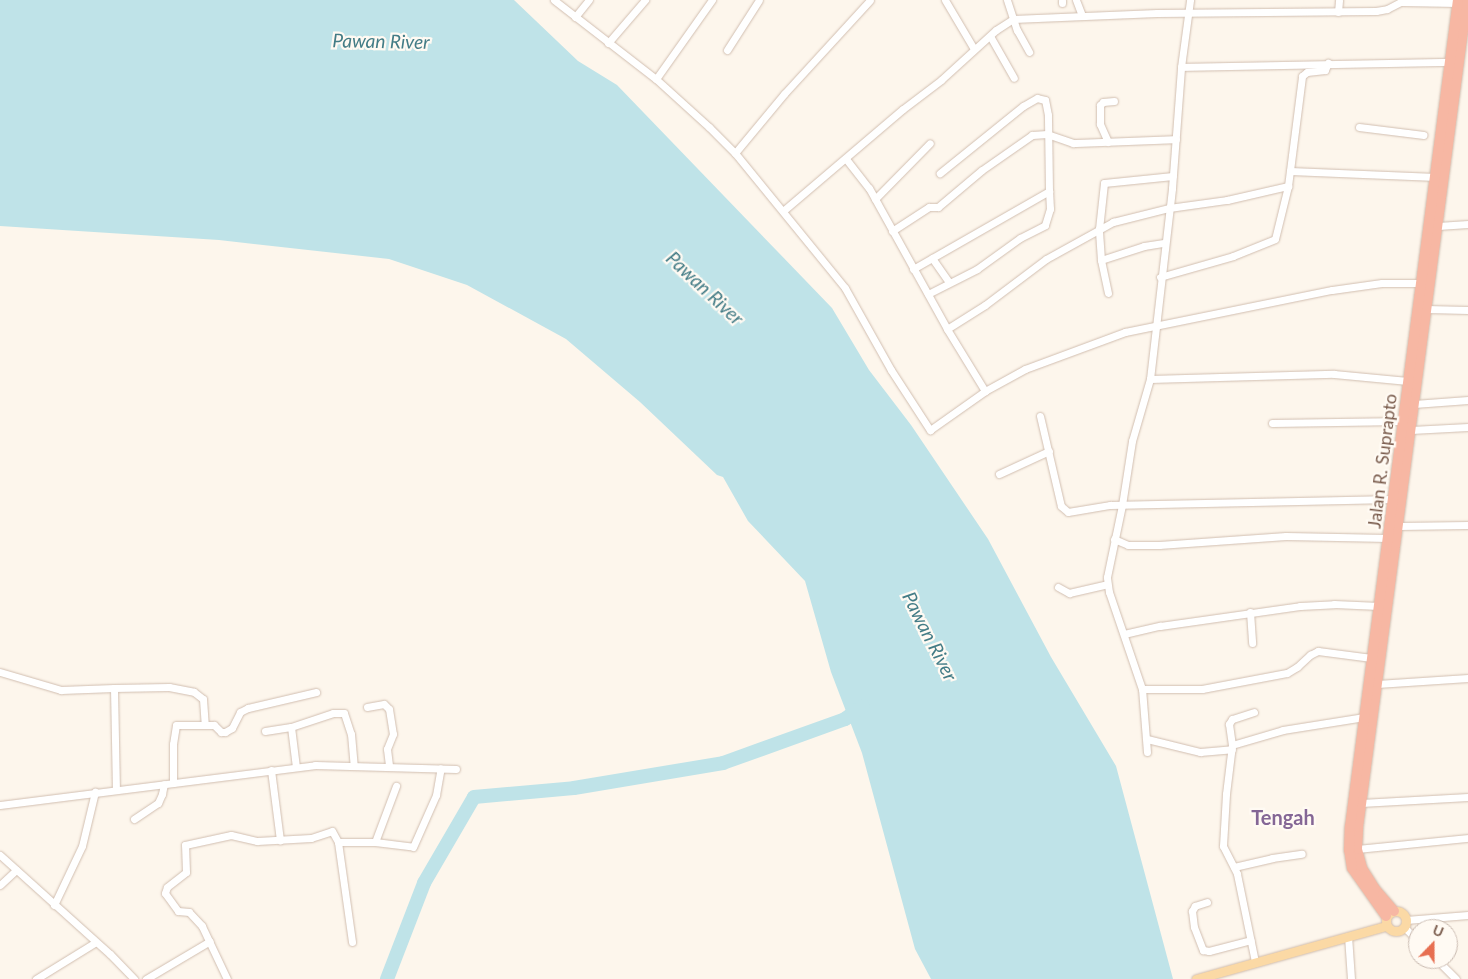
<!DOCTYPE html>
<html>
<head>
<meta charset="utf-8">
<style>
	body { margin:0 }
	#map { position:relative; width:1468px; height:979px; overflow:hidden; background:#fdf6ec; font-family:Lato,sans-serif }
	div>[style] { position:absolute }
	[style*='--x'] { left:calc(var(--x)*1px); top:calc(var(--y)*1px); width:calc(var(--w)*1px); rotate:calc(var(--a)*1deg) }
	.water>* { inset:0; background:#bfe3e8 }
	.river>* { height:14px; margin:-7px; padding:0 7px; transform-origin:7px; border-radius:7px; background:#bfe3e8 }
	.roads { filter:drop-shadow(0 0 1px #d1beb0) drop-shadow(0 0 1px #d1beb0) }
	.minor>* { height:7px; margin:-3.5px; padding:0 3.5px; transform-origin:3.5px; border-radius:3.5px; background:#fff }
	.major>* { height:9px; margin:-4.5px; padding:0 4.5px; transform-origin:4.5px; border-radius:4.5px; background:#fbd9a5 }
	.major>.ring { margin:-4.5px; padding:0; box-sizing:content-box; background:none; border:9px solid #fbd9a5; border-radius:50% }
	.highway>* { height:10px; margin:-5px; padding:0 5px; transform-origin:5px; border-radius:5px; background:#f7b7a3 }
	span { translate:-50% -50%; white-space:nowrap; text-align:center; line-height:1.15; -webkit-text-stroke:4.5px #fffaf3; paint-order:stroke }
	.street-label { font-size:18px; color:#7a5c4d }
	.water-label { font-size:19px; color:#437c86; font-style:italic }
	.quarter-label { font-size:20px; color:#846695; font-weight:700 }
	.north { position:absolute; left:1408px; top:919px; width:50px; height:50px; box-sizing:border-box; background:#fffaf3; border:1px solid #cabbb1; border-radius:50%; rotate:22deg; font-size:14px; font-weight:700; line-height:20px; text-align:center; color:#7a5c4d }
	.north::after { content:''; display:block; margin:auto; width:18px; height:22px; background:#e76f51; clip-path:polygon(50% 0,100% 100%,50% 72%,0 100%) }
</style>
</head>
<body>
<div id="map">
	<div class="water">
		<div style="clip-path:polygon(0 0,514px 0,578px 61px,617px 85px,832px 308px,869px 370px,911px 425px,988px 539px,1051px 657px,1116px 766px,1173px 979px,931px 979px,915px 949px,862px 753px,831px 672px,805px 581px,748px 521px,723px 477px,717px 475px,640px 402px,566px 339px,467px 285px,389px 259px,219px 240px,0 226px)"></div>
	</div>
	<div class="river">
		<div style="--x:387;--y:979;--w:103;--a:-68.9"></div>
		<div style="--x:424;--y:883;--w:99;--a:-59.8"></div>
		<div style="--x:474;--y:797;--w:100;--a:-5.1"></div>
		<div style="--x:574;--y:788;--w:151;--a:-9.5"></div>
		<div style="--x:723;--y:763;--w:130;--a:-19.8"></div>
		<div style="--x:845;--y:719;--w:22;--a:-36"></div>
	</div>
	<div class="roads">
		<div class="minor">
			<div style="--x:554;--y:0;--w:129;--a:37.8"></div>
			<div style="--x:656;--y:79;--w:72;--a:42.2"></div>
			<div style="--x:709;--y:127;--w:37;--a:45"></div>
			<div style="--x:735;--y:153;--w:174;--a:50.8"></div>
			<div style="--x:845;--y:288;--w:94;--a:60.7"></div>
			<div style="--x:891;--y:370;--w:72;--a:57"></div>
			<div style="--x:930;--y:430;--w:67;--a:-35.3"></div>
			<div style="--x:985;--y:391;--w:46;--a:-28.8"></div>
			<div style="--x:1025;--y:369;--w:107;--a:-20.3"></div>
			<div style="--x:1125;--y:332;--w:211;--a:-11.5"></div>
			<div style="--x:1332;--y:290;--w:50;--a:-8"></div>
			<div style="--x:1382;--y:283;--w:39;--a:0"></div>
			<div style="--x:945;--y:0;--w:57;--a:59.4"></div>
			<div style="--x:1007;--y:0;--w:32;--a:72"></div>
			<div style="--x:1017;--y:30;--w:25;--a:61"></div>
			<div style="--x:1076;--y:0;--w:17;--a:69"></div>
			<div style="--x:1062;--y:3;--w:3;--a:-90"></div>
			<div style="--x:1338;--y:12;--w:12;--a:-85"></div>
			<div style="--x:575;--y:17;--w:22;--a:-51"></div>
			<div style="--x:990;--y:36;--w:48;--a:60.3"></div>
			<div style="--x:608;--y:43;--w:57;--a:-49.3"></div>
			<div style="--x:727;--y:50;--w:59;--a:-57.4"></div>
			<div style="--x:1181;--y:67;--w:270;--a:-1.1"></div>
			<div style="--x:656;--y:79;--w:97;--a:-54.7"></div>
			<div style="--x:1359;--y:127;--w:65;--a:7"></div>
			<div style="--x:1108;--y:142;--w:20;--a:-114"></div>
			<div style="--x:1100;--y:124;--w:19;--a:-90"></div>
			<div style="--x:1100;--y:105;--w:4;--a:-45"></div>
			<div style="--x:1103;--y:102;--w:11;--a:-5"></div>
			<div style="--x:735;--y:153;--w:77;--a:-50.3"></div>
			<div style="--x:784;--y:94;--w:127;--a:-47.5"></div>
			<div style="--x:846;--y:159;--w:37;--a:52"></div>
			<div style="--x:869;--y:188;--w:161;--a:61"></div>
			<div style="--x:947;--y:329;--w:73;--a:58.5"></div>
			<div style="--x:1290;--y:171;--w:146;--a:2.4"></div>
			<div style="--x:875;--y:199;--w:78;--a:-45.5"></div>
			<div style="--x:783;--y:211;--w:157;--a:-40.4"></div>
			<div style="--x:903;--y:109;--w:48;--a:-37.3"></div>
			<div style="--x:941;--y:80;--w:74;--a:-42.3"></div>
			<div style="--x:996;--y:30;--w:20;--a:-33"></div>
			<div style="--x:1013;--y:19;--w:144;--a:-2.4"></div>
			<div style="--x:1157;--y:13;--w:219;--a:-0.5"></div>
			<div style="--x:1376;--y:11;--w:11;--a:-10"></div>
			<div style="--x:1387;--y:9;--w:16;--a:-27"></div>
			<div style="--x:1401;--y:2;--w:57;--a:1"></div>
			<div style="--x:1438;--y:226;--w:30;--a:-4"></div>
			<div style="--x:892;--y:231;--w:44;--a:-33"></div>
			<div style="--x:929;--y:207;--w:9;--a:0"></div>
			<div style="--x:938;--y:207;--w:57;--a:-40.1"></div>
			<div style="--x:982;--y:170;--w:61;--a:-35"></div>
			<div style="--x:1032;--y:135;--w:15;--a:-4"></div>
			<div style="--x:1047;--y:134;--w:28;--a:19"></div>
			<div style="--x:1073;--y:143;--w:103;--a:-2.2"></div>
			<div style="--x:932;--y:258;--w:29;--a:55"></div>
			<div style="--x:1101;--y:260;--w:45;--a:-18"></div>
			<div style="--x:1144;--y:246;--w:20;--a:-9"></div>
			<div style="--x:913;--y:269;--w:157;--a:-29.8"></div>
			<div style="--x:1049;--y:191;--w:76;--a:-90.8"></div>
			<div style="--x:1048;--y:115;--w:15;--a:-101"></div>
			<div style="--x:1045;--y:100;--w:8;--a:-166"></div>
			<div style="--x:1037;--y:98;--w:16;--a:150"></div>
			<div style="--x:1023;--y:106;--w:107;--a:141.1"></div>
			<div style="--x:1160;--y:277;--w:76;--a:-16"></div>
			<div style="--x:1233;--y:256;--w:45;--a:-22"></div>
			<div style="--x:1275;--y:239;--w:55;--a:-76.2"></div>
			<div style="--x:1108;--y:293;--w:34;--a:-102"></div>
			<div style="--x:1101;--y:260;--w:31;--a:-94"></div>
			<div style="--x:1099;--y:229;--w:46;--a:-83.8"></div>
			<div style="--x:1104;--y:183;--w:69;--a:-5.8"></div>
			<div style="--x:928;--y:294;--w:55;--a:-27"></div>
			<div style="--x:977;--y:269;--w:53;--a:-35.8"></div>
			<div style="--x:1020;--y:238;--w:28;--a:-27"></div>
			<div style="--x:1045;--y:225;--w:17;--a:-73"></div>
			<div style="--x:1050;--y:209;--w:18;--a:-93"></div>
			<div style="--x:1426;--y:309;--w:42;--a:1.4"></div>
			<div style="--x:947;--y:329;--w:45;--a:-32.3"></div>
			<div style="--x:985;--y:305;--w:76;--a:-37"></div>
			<div style="--x:1046;--y:259;--w:77;--a:-28.9"></div>
			<div style="--x:1113;--y:222;--w:58;--a:-14"></div>
			<div style="--x:1169;--y:208;--w:59;--a:-7.9"></div>
			<div style="--x:1227;--y:200;--w:63;--a:-12.9"></div>
			<div style="--x:1288;--y:186;--w:111;--a:-82.7"></div>
			<div style="--x:1302;--y:76;--w:6;--a:-39"></div>
			<div style="--x:1307;--y:72;--w:18;--a:-6"></div>
			<div style="--x:1325;--y:70;--w:8;--a:-67"></div>
			<div style="--x:1150;--y:379;--w:184;--a:-1.6"></div>
			<div style="--x:1334;--y:374;--w:74;--a:5.4"></div>
			<div style="--x:1414;--y:404;--w:54;--a:-4.2"></div>
			<div style="--x:1040;--y:416;--w:92;--a:76.9"></div>
			<div style="--x:1061;--y:506;--w:9;--a:41"></div>
			<div style="--x:1068;--y:512;--w:43;--a:-9.5"></div>
			<div style="--x:1110;--y:505;--w:283;--a:-1.2"></div>
			<div style="--x:1272;--y:423;--w:131;--a:-0.9"></div>
			<div style="--x:1411;--y:430;--w:57;--a:-3"></div>
			<div style="--x:999;--y:474;--w:55;--a:-24.7"></div>
			<div style="--x:1399;--y:526;--w:69;--a:-0.8"></div>
			<div style="--x:1114;--y:539;--w:15;--a:23"></div>
			<div style="--x:1128;--y:545;--w:31;--a:0"></div>
			<div style="--x:1159;--y:545;--w:127;--a:-4.1"></div>
			<div style="--x:1286;--y:536;--w:102;--a:1.1"></div>
			<div style="--x:1058;--y:587;--w:13;--a:29"></div>
			<div style="--x:1069;--y:593;--w:39;--a:-13"></div>
			<div style="--x:1250;--y:612;--w:31;--a:86"></div>
			<div style="--x:1124;--y:634;--w:37;--a:-13"></div>
			<div style="--x:1160;--y:626;--w:141;--a:-8.1"></div>
			<div style="--x:1300;--y:606;--w:34;--a:-3"></div>
			<div style="--x:1334;--y:604;--w:45;--a:2.5"></div>
			<div style="--x:0;--y:672;--w:64;--a:16.4"></div>
			<div style="--x:61;--y:690;--w:53;--a:-2.2"></div>
			<div style="--x:114;--y:688;--w:101;--a:88.9"></div>
			<div style="--x:1377;--y:684;--w:91;--a:-3.8"></div>
			<div style="--x:114;--y:688;--w:55;--a:-1"></div>
			<div style="--x:169;--y:687;--w:25;--a:11"></div>
			<div style="--x:194;--y:692;--w:11;--a:38"></div>
			<div style="--x:203;--y:699;--w:26;--a:86"></div>
			<div style="--x:1142;--y:689;--w:60;--a:0"></div>
			<div style="--x:1202;--y:689;--w:86;--a:-10.7"></div>
			<div style="--x:1287;--y:673;--w:12;--a:-31"></div>
			<div style="--x:1297;--y:667;--w:18;--a:-43"></div>
			<div style="--x:1310;--y:655;--w:9;--a:-27"></div>
			<div style="--x:1318;--y:651;--w:54;--a:7.4"></div>
			<div style="--x:367;--y:707;--w:17;--a:-10"></div>
			<div style="--x:384;--y:704;--w:7;--a:45"></div>
			<div style="--x:389;--y:709;--w:25;--a:81"></div>
			<div style="--x:393;--y:734;--w:16;--a:112"></div>
			<div style="--x:387;--y:749;--w:17;--a:83"></div>
			<div style="--x:1254;--y:712;--w:23;--a:162"></div>
			<div style="--x:1232;--y:719;--w:6;--a:121"></div>
			<div style="--x:1229;--y:724;--w:21;--a:82"></div>
			<div style="--x:1232;--y:745;--w:49;--a:97"></div>
			<div style="--x:1226;--y:794;--w:52;--a:93.3"></div>
			<div style="--x:1223;--y:846;--w:31;--a:63"></div>
			<div style="--x:1237;--y:874;--w:90;--a:78.4"></div>
			<div style="--x:291;--y:727;--w:40;--a:82.9"></div>
			<div style="--x:265;--y:731;--w:26;--a:-9"></div>
			<div style="--x:291;--y:727;--w:44;--a:-18.4"></div>
			<div style="--x:333;--y:713;--w:11;--a:0"></div>
			<div style="--x:344;--y:713;--w:22;--a:72"></div>
			<div style="--x:351;--y:734;--w:32;--a:85"></div>
			<div style="--x:1147;--y:739;--w:55;--a:13.8"></div>
			<div style="--x:1200;--y:752;--w:32;--a:-5"></div>
			<div style="--x:1232;--y:745;--w:53;--a:-16.4"></div>
			<div style="--x:1283;--y:730;--w:82;--a:-9.1"></div>
			<div style="--x:1147;--y:752;--w:63;--a:-94.5"></div>
			<div style="--x:1142;--y:689;--w:102;--a:-108.8"></div>
			<div style="--x:1109;--y:592;--w:15;--a:-98"></div>
			<div style="--x:1107;--y:577;--w:74;--a:-78.2"></div>
			<div style="--x:1122;--y:505;--w:65;--a:-81.1"></div>
			<div style="--x:1132;--y:441;--w:65;--a:-73.8"></div>
			<div style="--x:1150;--y:379;--w:192;--a:-83.4"></div>
			<div style="--x:1172;--y:188;--w:121;--a:-85.7"></div>
			<div style="--x:1181;--y:67;--w:68;--a:-82.3"></div>
			<div style="--x:271;--y:770;--w:71;--a:82.7"></div>
			<div style="--x:173;--y:783;--w:39;--a:-90"></div>
			<div style="--x:173;--y:744;--w:19;--a:-81"></div>
			<div style="--x:176;--y:725;--w:38;--a:0"></div>
			<div style="--x:214;--y:725;--w:10;--a:45"></div>
			<div style="--x:221;--y:732;--w:4;--a:0"></div>
			<div style="--x:225;--y:732;--w:8;--a:-30"></div>
			<div style="--x:232;--y:728;--w:18;--a:-63"></div>
			<div style="--x:240;--y:712;--w:9;--a:-27"></div>
			<div style="--x:248;--y:708;--w:70;--a:-13.2"></div>
			<div style="--x:1361;--y:803;--w:107;--a:-3.2"></div>
			<div style="--x:0;--y:805;--w:318;--a:-7.2"></div>
			<div style="--x:315;--y:765;--w:141;--a:1.6"></div>
			<div style="--x:134;--y:819;--w:29;--a:-34"></div>
			<div style="--x:158;--y:803;--w:10;--a:-66"></div>
			<div style="--x:162;--y:794;--w:10;--a:-79"></div>
			<div style="--x:338;--y:842;--w:101;--a:82"></div>
			<div style="--x:375;--y:842;--w:60;--a:-69.4"></div>
			<div style="--x:1357;--y:849;--w:112;--a:-5.7"></div>
			<div style="--x:0;--y:855;--w:148;--a:42"></div>
			<div style="--x:110;--y:954;--w:35;--a:46"></div>
			<div style="--x:1234;--y:867;--w:39;--a:-13"></div>
			<div style="--x:1272;--y:858;--w:30;--a:-8"></div>
			<div style="--x:0;--y:885;--w:22;--a:-43"></div>
			<div style="--x:1207;--y:902;--w:13;--a:162"></div>
			<div style="--x:1195;--y:906;--w:6;--a:121"></div>
			<div style="--x:1192;--y:911;--w:16;--a:83"></div>
			<div style="--x:1194;--y:927;--w:25;--a:69"></div>
			<div style="--x:1203;--y:950;--w:6;--a:9"></div>
			<div style="--x:1209;--y:951;--w:43;--a:-14.7"></div>
			<div style="--x:54;--y:905;--w:65;--a:-64.6"></div>
			<div style="--x:82;--y:846;--w:56;--a:-76.5"></div>
			<div style="--x:1406;--y:920;--w:62;--a:-4.6"></div>
			<div style="--x:1404;--y:927;--w:20;--a:45"></div>
			<div style="--x:1348;--y:936;--w:43;--a:86"></div>
			<div style="--x:1436;--y:959;--w:28;--a:45"></div>
			<div style="--x:36;--y:979;--w:70;--a:-31.7"></div>
			<div style="--x:146;--y:979;--w:74;--a:-30.7"></div>
			<div style="--x:227;--y:979;--w:59;--a:-115.3"></div>
			<div style="--x:202;--y:926;--w:19;--a:-133"></div>
			<div style="--x:189;--y:912;--w:11;--a:-175"></div>
			<div style="--x:178;--y:911;--w:22;--a:-126"></div>
			<div style="--x:165;--y:893;--w:6;--a:-72"></div>
			<div style="--x:167;--y:887;--w:24;--a:-38"></div>
			<div style="--x:186;--y:872;--w:27;--a:-92"></div>
			<div style="--x:185;--y:845;--w:47;--a:-12.3"></div>
			<div style="--x:231;--y:835;--w:27;--a:13"></div>
			<div style="--x:257;--y:841;--w:54;--a:-3.2"></div>
			<div style="--x:311;--y:838;--w:22;--a:-18"></div>
			<div style="--x:332;--y:831;--w:13;--a:61"></div>
			<div style="--x:338;--y:842;--w:37;--a:0"></div>
			<div style="--x:375;--y:842;--w:38;--a:7"></div>
			<div style="--x:413;--y:847;--w:57;--a:-66.1"></div>
			<div style="--x:436;--y:795;--w:27;--a:-80"></div>
		</div>
		<div class="major">
			<div class="ring" style="left:1386px;top:911px;width:11px;height:11px"></div>
			<div style="--x:1196;--y:979;--w:197;--a:-15.6"></div>
		</div>
		<div class="highway">
			<div style="--x:1394;--y:911;--w:29;--a:-131"></div>
			<div style="--x:1375;--y:889;--w:25;--a:-122"></div>
			<div style="--x:1362;--y:868;--w:20;--a:-105"></div>
			<div style="--x:1357;--y:849;--w:22;--a:-87"></div>
			<div style="--x:1358;--y:827;--w:834;--a:-82.49"></div>
			<div style="--x:1386;--y:916;--w:59;--a:-125.3"></div>
			<div style="--x:1352;--y:868;--w:18;--a:-99"></div>
			<div style="--x:1349;--y:850;--w:23;--a:-88"></div>
			<div style="--x:1350;--y:827;--w:834;--a:-82.56"></div>
		</div>
	</div>
	<div class="street-label">
		<span style="left:1382px;top:461px;rotate:-83deg">Jalan R. Suprapto</span>
	</div>
	<div class="water-label">
		<span style="left:381px;top:41px;rotate:1deg">Pawan River</span>
		<span style="left:705px;top:288px;rotate:43deg">Pawan River</span>
		<span style="left:930px;top:636px;rotate:63deg">Pawan River</span>
	</div>
	<div class="quarter-label">
		<span style="left:1283px;top:817px">Tengah</span>
	</div>
	<div class="north">U</div>
</div>
</body>
</html>
